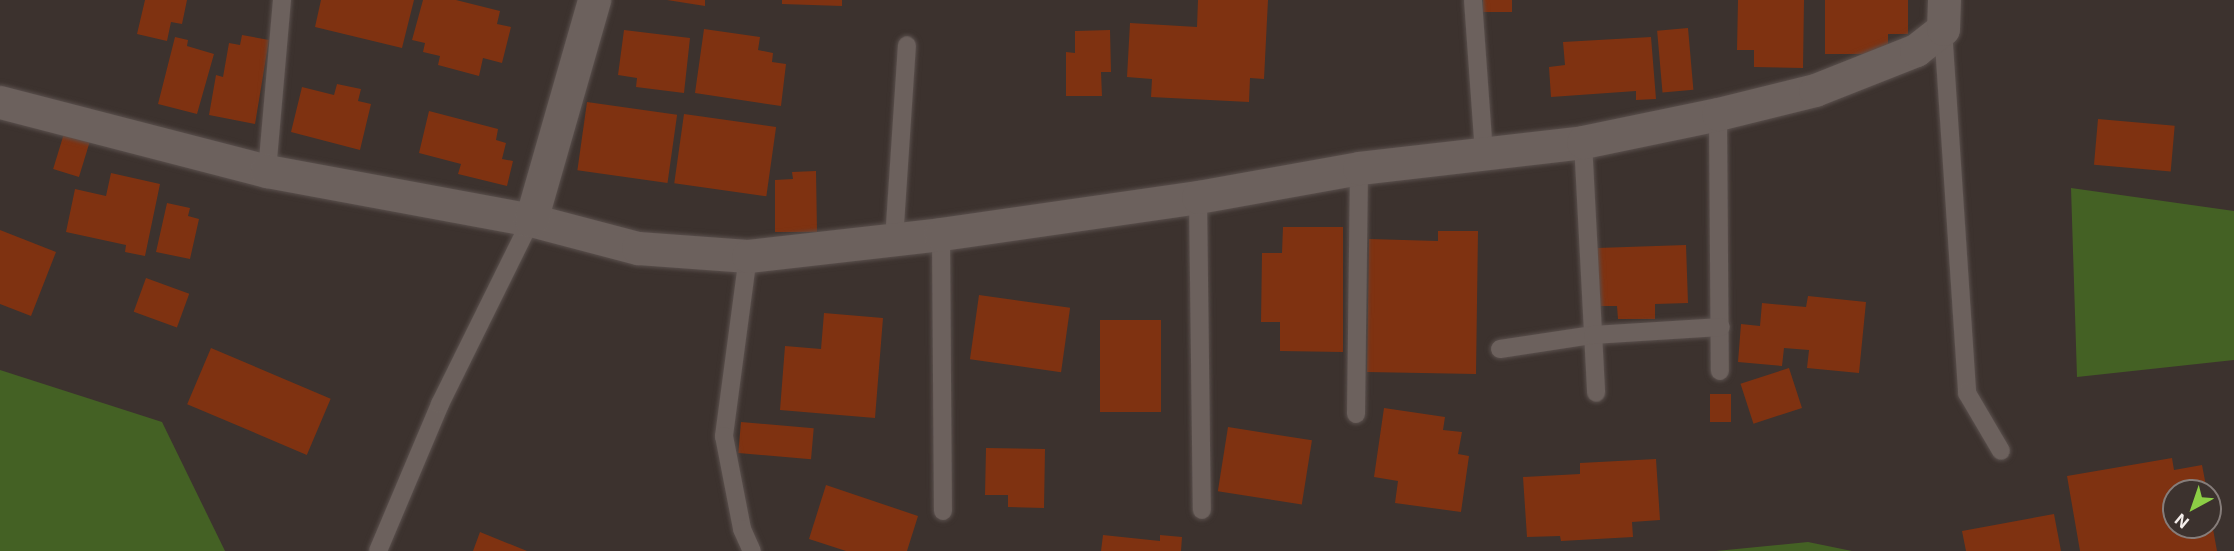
<!DOCTYPE html>
<html>
<head>
<meta charset="utf-8">
<style>
	body { margin:0 }
	#map { position:relative; width:2234px; height:551px; overflow:hidden; background:#3c322e; font-family:Inter,sans-serif }
	div>[style] { position:absolute }
	[style*='--x'] { left:calc(var(--x)*1px); top:calc(var(--y)*1px); width:calc(var(--w)*1px); rotate:calc(var(--a)*1deg) }
	.green>* { inset:0; background:#446124 }
	.building>* { inset:0; background:#7f3211; transform-origin:0 0 }
	.roads { filter:drop-shadow(0 0 2px #5a504d) drop-shadow(0 0 2px #5a504d) }
	.lane>* { height:18px; margin:-9px; padding:0 9px; transform-origin:9px; border-radius:9px; background:#6c615d }
	.street>* { height:33px; margin:-16.5px; padding:0 16.5px; transform-origin:16.5px; border-radius:16.5px; background:#6c615d }
	span { translate:-50% -50%; white-space:nowrap; text-align:center; line-height:1.15; -webkit-text-stroke:4.5px #3c322e; paint-order:stroke }
	.north { position:absolute; left:2162px; top:479px; width:60px; height:60px; box-sizing:border-box; background:#3c322e; border:2px solid #867d7a; border-radius:50%; rotate:220deg; font-size:16px; font-weight:700; line-height:24px; text-align:center; color:#f5eeeb }
	.north::after { content:''; display:block; margin:auto; width:21px; height:27px; background:#8cce45; clip-path:polygon(50% 0,100% 100%,50% 72%,0 100%) }
</style>
</head>
<body>
<div id="map">
	<div class="green">
		<div style="clip-path:polygon(2071px 188px,2234px 211px,2234px 360px,2077px 377px)"></div>
		<div style="clip-path:polygon(0 370px,162px 422px,225px 551px,0 551px)"></div>
		<div style="clip-path:polygon(1808px 542px,1852px 551px,1716px 551px)"></div>
	</div>
	<div class="building">
		<div style="clip-path:polygon(145px 0,187px 0,182px 24px,171px 22px,167px 41px,137px 34px)"></div>
		<div style="clip-path:polygon(321px 0,414px 0,402px 48px,315px 27px)"></div>
		<div style="clip-path:polygon(423px 0,456px 0,500px 11px,497px 24px,511px 27px,502px 63px,483px 58px,479px 76px,438px 65px,440px 56px,423px 52px,425px 43px,412px 40px)"></div>
		<div style="clip-path:polygon(667px 0,705px 0,705px 6px)"></div>
		<div style="clip-path:polygon(782px 0,842px 0,842px 6px,782px 4px)"></div>
		<div style="clip-path:polygon(1198px 0,1268px 0,1264px 79px,1250px 78px,1249px 102px,1151px 97px,1152px 79px,1127px 77px,1130px 23px,1197px 27px)"></div>
		<div style="left:1483px;top:0;width:29px;height:12px"></div>
		<div style="clip-path:polygon(1738px 0,1804px 0,1803px 68px,1754px 67px,1754px 50px,1737px 50px)"></div>
		<div style="clip-path:polygon(1825px 0,1908px 0,1908px 34px,1888px 34px,1888px 54px,1825px 54px)"></div>
		<div style="left:1688px;top:28px;width:62px;height:31px;rotate:85deg"></div>
		<div style="clip-path:polygon(704px 29px,760px 37px,758px 50px,773px 53px,772px 62px,786px 64px,781px 106px,695px 93px)"></div>
		<div style="clip-path:polygon(624px 30px,690px 38px,684px 93px,636px 87px,637px 78px,618px 75px)"></div>
		<div style="clip-path:polygon(1110px 30px,1111px 72px,1101px 72px,1102px 96px,1066px 96px,1066px 52px,1075px 53px,1075px 31px)"></div>
		<div style="clip-path:polygon(242px 35px,269px 40px,255px 124px,209px 115px,216px 75px,223px 77px,229px 43px,240px 45px)"></div>
		<div style="clip-path:polygon(175px 37px,188px 40px,187px 46px,214px 54px,197px 114px,158px 104px)"></div>
		<div style="clip-path:polygon(1651px 37px,1656px 99px,1636px 100px,1636px 91px,1551px 97px,1549px 67px,1565px 65px,1563px 42px)"></div>
		<div style="clip-path:polygon(337px 84px,361px 89px,358px 101px,371px 104px,360px 150px,291px 132px,302px 87px,334px 95px)"></div>
		<div style="left:587px;top:102px;width:91px;height:69px;rotate:8deg"></div>
		<div style="clip-path:polygon(429px 111px,498px 129px,496px 140px,506px 143px,502px 159px,513px 161px,507px 186px,458px 174px,461px 164px,419px 153px)"></div>
		<div style="left:684px;top:114px;width:93px;height:70px;rotate:8deg"></div>
		<div style="left:2098px;top:119px;width:77px;height:46px;rotate:5deg"></div>
		<div style="left:66px;top:127px;width:27px;height:44px;rotate:17deg"></div>
		<div style="clip-path:polygon(816px 171px,817px 232px,775px 232px,775px 180px,793px 179px,792px 172px)"></div>
		<div style="clip-path:polygon(111px 173px,160px 184px,145px 256px,125px 252px,126px 245px,66px 232px,75px 189px,106px 196px)"></div>
		<div style="clip-path:polygon(167px 203px,190px 208px,188px 216px,199px 219px,190px 259px,156px 252px)"></div>
		<div style="clip-path:polygon(1283px 227px,1343px 227px,1343px 352px,1280px 351px,1280px 322px,1261px 322px,1262px 253px,1282px 253px)"></div>
		<div style="clip-path:polygon(0 230px,56px 252px,31px 316px,0 304px)"></div>
		<div style="clip-path:polygon(1438px 231px,1478px 231px,1476px 374px,1367px 372px,1369px 239px,1438px 241px)"></div>
		<div style="clip-path:polygon(1686px 245px,1688px 303px,1655px 304px,1655px 319px,1618px 319px,1617px 306px,1599px 306px,1597px 248px)"></div>
		<div style="left:146px;top:278px;width:46px;height:36px;rotate:20deg"></div>
		<div style="left:979px;top:295px;width:92px;height:65px;rotate:8deg"></div>
		<div style="clip-path:polygon(1808px 296px,1866px 302px,1859px 373px,1807px 368px,1809px 350px,1784px 348px,1782px 366px,1738px 362px,1741px 324px,1760px 326px,1762px 303px,1806px 307px)"></div>
		<div style="clip-path:polygon(824px 313px,883px 318px,875px 418px,780px 410px,785px 346px,821px 349px)"></div>
		<div style="left:1161px;top:320px;width:92px;height:61px;rotate:90deg"></div>
		<div style="left:211px;top:348px;width:130px;height:61px;rotate:23deg"></div>
		<div style="left:1789px;top:368px;width:42px;height:51px;rotate:72deg"></div>
		<div style="left:1710px;top:394px;width:21px;height:28px"></div>
		<div style="clip-path:polygon(1384px 408px,1445px 417px,1443px 430px,1462px 432px,1458px 454px,1469px 456px,1461px 512px,1395px 503px,1398px 481px,1374px 477px)"></div>
		<div style="left:741px;top:422px;width:73px;height:31px;rotate:5deg"></div>
		<div style="left:1228px;top:427px;width:85px;height:65px;rotate:9deg"></div>
		<div style="clip-path:polygon(986px 448px,1045px 449px,1044px 508px,1008px 507px,1008px 495px,985px 495px)"></div>
		<div style="clip-path:polygon(2172px 458px,2174px 470px,2202px 465px,2207px 491px,2174px 491px,2174px 527px,2210px 527px,2211px 518px,2217px 551px,2080px 551px,2067px 476px)"></div>
		<div style="clip-path:polygon(1656px 459px,1660px 520px,1632px 522px,1633px 537px,1561px 541px,1560px 536px,1527px 537px,1523px 477px,1580px 474px,1580px 463px)"></div>
		<div style="clip-path:polygon(826px 485px,918px 516px,907px 551px,846px 551px,809px 539px)"></div>
		<div style="clip-path:polygon(2054px 514px,2061px 551px,1966px 551px,1962px 531px)"></div>
		<div style="clip-path:polygon(480px 532px,527px 551px,473px 551px)"></div>
		<div style="clip-path:polygon(1103px 535px,1160px 541px,1160px 535px,1182px 537px,1181px 551px,1101px 551px)"></div>
	</div>
	<div class="roads">
		<div class="lane">
			<div style="--x:1473;--y:0;--w:154;--a:85.9"></div>
			<div style="--x:1943;--y:29;--w:365;--a:86.2"></div>
			<div style="--x:1967;--y:393;--w:67;--a:59.6"></div>
			<div style="--x:1718;--y:114;--w:257;--a:89.6"></div>
			<div style="--x:1583;--y:142;--w:251;--a:87"></div>
			<div style="--x:267;--y:171;--w:172;--a:-85"></div>
			<div style="--x:1198;--y:197;--w:313;--a:89.3"></div>
			<div style="--x:941;--y:234;--w:277;--a:89.6"></div>
			<div style="--x:894;--y:240;--w:195;--a:-86.2"></div>
			<div style="--x:748;--y:256;--w:182;--a:97.6"></div>
			<div style="--x:724;--y:436;--w:95;--a:79"></div>
			<div style="--x:742;--y:529;--w:24;--a:66"></div>
			<div style="--x:1500;--y:349;--w:94;--a:-8.6"></div>
			<div style="--x:1593;--y:335;--w:128;--a:-3.6"></div>
			<div style="--x:1356;--y:414;--w:246;--a:-89.3"></div>
			<div style="--x:378;--y:551;--w:160;--a:-67.1"></div>
			<div style="--x:440;--y:404;--w:205;--a:-63.7"></div>
		</div>
		<div class="street">
			<div style="--x:0;--y:102;--w:276;--a:14.5"></div>
			<div style="--x:267;--y:171;--w:269;--a:10.5"></div>
			<div style="--x:531;--y:220;--w:111;--a:14.7"></div>
			<div style="--x:638;--y:248;--w:110;--a:4.2"></div>
			<div style="--x:748;--y:256;--w:194;--a:-6.5"></div>
			<div style="--x:941;--y:234;--w:260;--a:-8.2"></div>
			<div style="--x:1198;--y:197;--w:164;--a:-10.2"></div>
			<div style="--x:1359;--y:168;--w:226;--a:-6.6"></div>
			<div style="--x:1583;--y:142;--w:138;--a:-11.7"></div>
			<div style="--x:1718;--y:114;--w:100;--a:-13.9"></div>
			<div style="--x:1815;--y:90;--w:109;--a:-21.6"></div>
			<div style="--x:1916;--y:50;--w:34;--a:-38"></div>
			<div style="--x:1943;--y:29;--w:29;--a:-88"></div>
			<div style="--x:531;--y:220;--w:229;--a:-74"></div>
		</div>
	</div>
	<div class="north">N</div>
</div>
</body>
</html>
